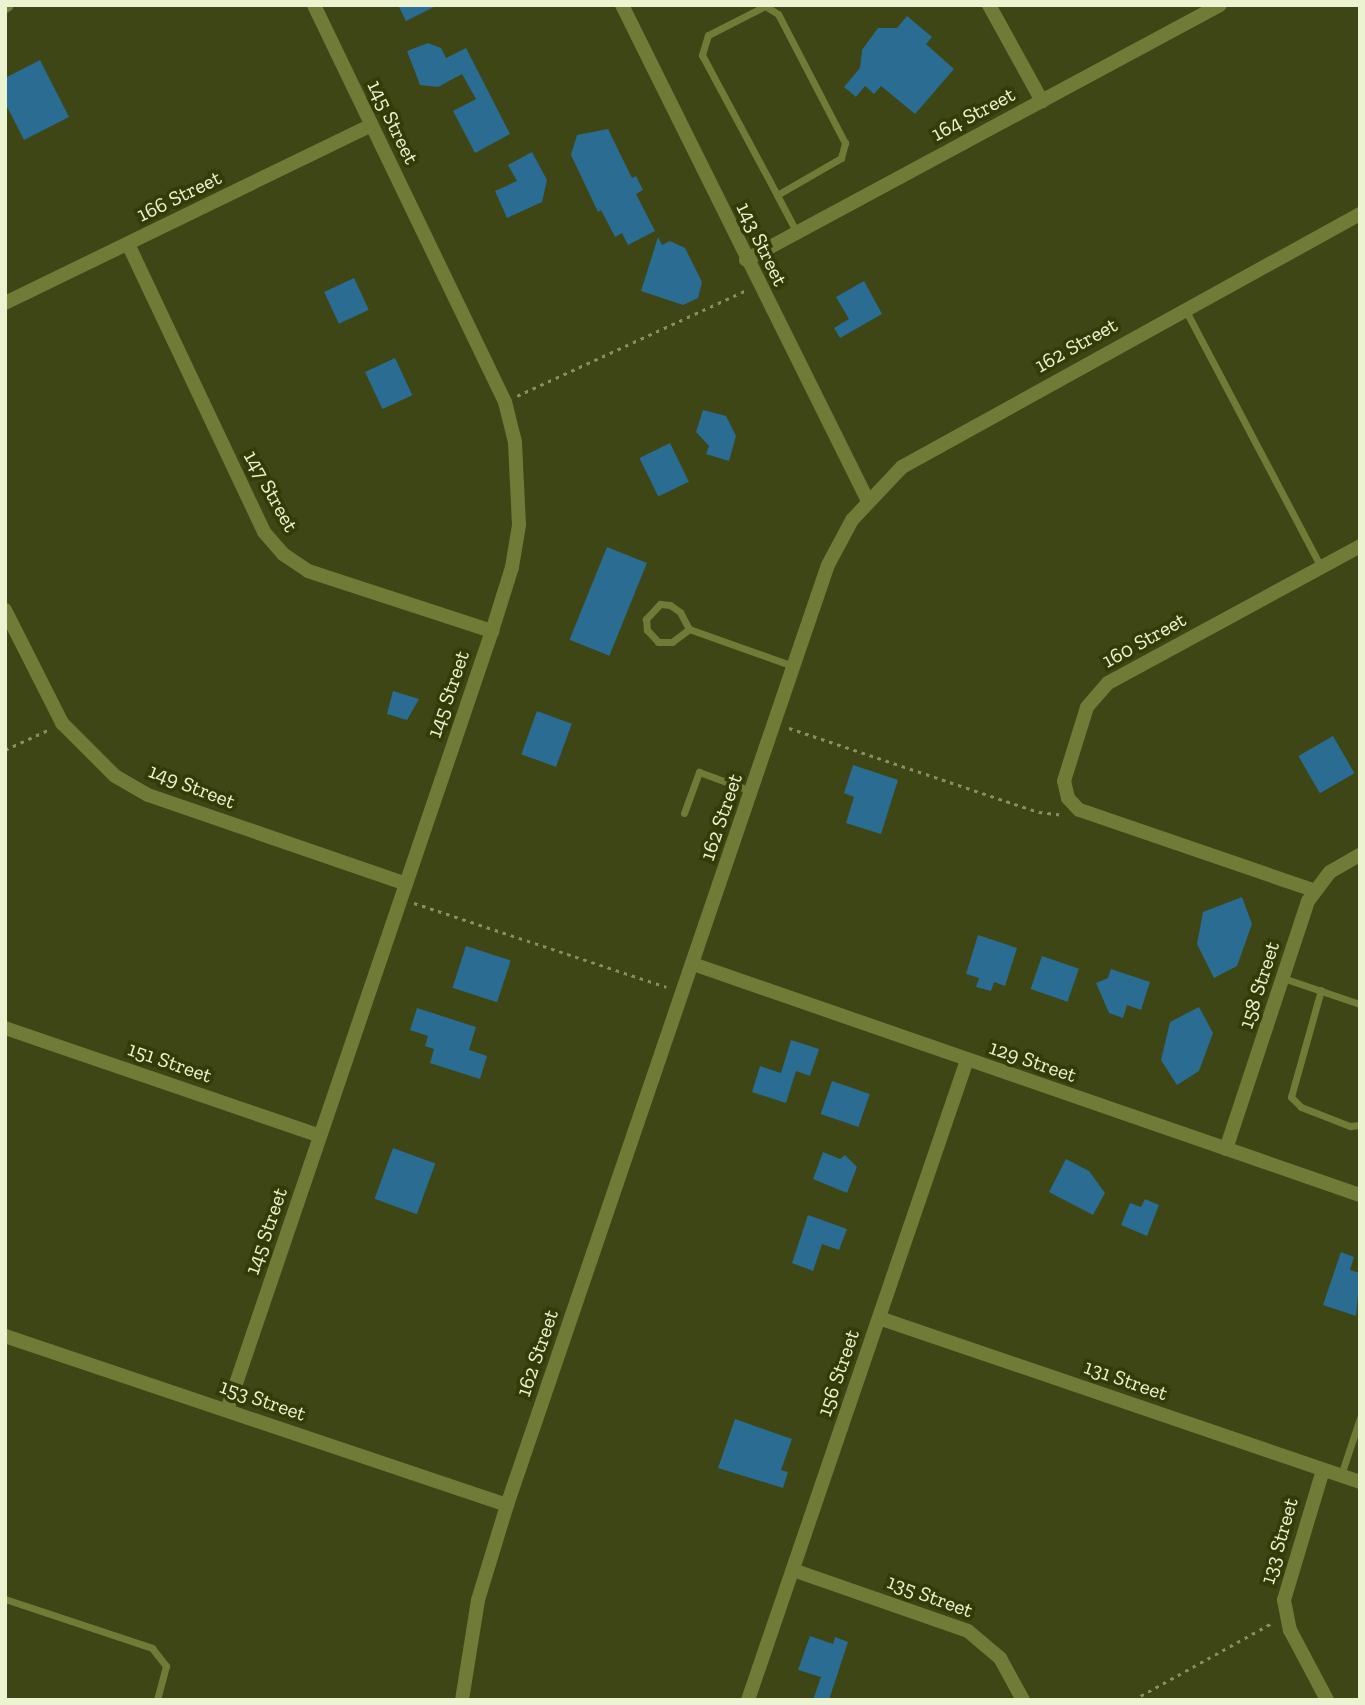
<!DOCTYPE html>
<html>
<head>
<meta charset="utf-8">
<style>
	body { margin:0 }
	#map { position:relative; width:1365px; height:1705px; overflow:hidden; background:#3d4614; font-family:"Zilla Slab",serif }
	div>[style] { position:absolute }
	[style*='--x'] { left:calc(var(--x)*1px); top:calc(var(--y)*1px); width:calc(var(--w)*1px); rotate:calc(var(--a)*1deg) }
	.building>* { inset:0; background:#2a6c92; transform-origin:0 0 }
	.path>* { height:2.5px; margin-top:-1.25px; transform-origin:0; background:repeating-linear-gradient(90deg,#879064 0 3.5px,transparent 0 8.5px) }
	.lane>* { height:7px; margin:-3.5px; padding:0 3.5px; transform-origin:3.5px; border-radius:3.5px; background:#6f7b37 }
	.street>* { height:14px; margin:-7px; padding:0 7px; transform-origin:7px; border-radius:7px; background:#6f7b37 }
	span { translate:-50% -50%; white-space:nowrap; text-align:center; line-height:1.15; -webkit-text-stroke:7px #333b07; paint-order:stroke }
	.street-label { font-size:21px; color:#ebf3d1 }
	.frame { position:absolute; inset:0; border:7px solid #ebf3d1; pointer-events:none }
</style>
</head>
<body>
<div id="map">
	<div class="building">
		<div style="clip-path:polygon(398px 5px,438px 5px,406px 21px)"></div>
		<div style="clip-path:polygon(907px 16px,932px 37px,926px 44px,954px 69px,915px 114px,881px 86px,874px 94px,865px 86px,856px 97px,844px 87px,860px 68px,862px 50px,878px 28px,897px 28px)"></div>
		<div style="clip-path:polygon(428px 43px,441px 48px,446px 58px,466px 48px,510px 134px,475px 153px,453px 111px,476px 99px,462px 74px,438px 87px,420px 85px,407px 51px)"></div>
		<div style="clip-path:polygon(40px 60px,69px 117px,24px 140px,5px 103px,5px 78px)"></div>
		<div style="clip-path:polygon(608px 129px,632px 178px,636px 176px,643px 190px,636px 194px,655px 231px,628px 245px,622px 233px,615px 237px,601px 210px,598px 212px,571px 155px,577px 135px)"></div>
		<div style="clip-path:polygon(532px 152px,547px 180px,542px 202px,507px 218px,495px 191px,517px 181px,508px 165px)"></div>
		<div style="clip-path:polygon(658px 237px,662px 245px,670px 241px,685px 248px,702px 282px,698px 298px,683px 305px,641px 291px)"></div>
		<div style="left:354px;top:278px;width:35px;height:33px;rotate:65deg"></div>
		<div style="clip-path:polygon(864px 281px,882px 314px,840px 338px,834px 328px,849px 319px,836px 297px)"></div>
		<div style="left:395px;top:358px;width:41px;height:33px;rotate:65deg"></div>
		<div style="clip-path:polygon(703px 410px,726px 416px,736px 436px,729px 461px,706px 454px,709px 446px,696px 432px)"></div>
		<div style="left:670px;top:443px;width:43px;height:34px;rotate:64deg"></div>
		<div style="left:607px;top:547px;width:43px;height:100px;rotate:22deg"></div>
		<div style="clip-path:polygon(393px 691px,419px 699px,407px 720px,387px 714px)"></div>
		<div style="left:537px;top:711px;width:37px;height:46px;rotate:20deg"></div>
		<div style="left:1333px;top:736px;width:43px;height:40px;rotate:60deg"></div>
		<div style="clip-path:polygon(853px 765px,898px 780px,881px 834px,846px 823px,854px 797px,844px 793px)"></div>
		<div style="clip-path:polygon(1242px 897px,1252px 924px,1237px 966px,1214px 978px,1197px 944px,1203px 912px)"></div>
		<div style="clip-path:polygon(978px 935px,1017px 948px,1005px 986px,994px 982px,991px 991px,976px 987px,979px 978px,966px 974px)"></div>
		<div style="left:466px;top:946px;width:47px;height:44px;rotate:18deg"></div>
		<div style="left:1042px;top:956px;width:39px;height:35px;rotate:19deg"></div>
		<div style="clip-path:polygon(1111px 969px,1150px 982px,1141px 1010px,1127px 1005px,1123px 1018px,1109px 1013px,1096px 983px,1108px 978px)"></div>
		<div style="clip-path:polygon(1199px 1007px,1213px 1033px,1199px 1071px,1177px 1085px,1161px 1060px,1170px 1022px)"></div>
		<div style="clip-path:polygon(417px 1008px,476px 1027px,469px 1050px,487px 1056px,480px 1079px,430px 1063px,434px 1049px,425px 1046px,428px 1036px,410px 1030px)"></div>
		<div style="clip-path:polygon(791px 1040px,819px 1049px,810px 1076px,796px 1071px,786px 1103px,752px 1092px,760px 1066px,781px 1073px)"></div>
		<div style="left:832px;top:1081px;width:40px;height:35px;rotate:19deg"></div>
		<div style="left:393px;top:1148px;width:45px;height:54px;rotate:20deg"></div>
		<div style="clip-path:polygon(823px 1152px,840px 1159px,845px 1155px,857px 1167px,847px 1193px,813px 1179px)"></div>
		<div style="clip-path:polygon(1066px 1159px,1089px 1171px,1105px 1193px,1093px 1215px,1049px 1192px)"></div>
		<div style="clip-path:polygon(1145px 1199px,1159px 1205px,1147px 1236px,1121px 1225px,1130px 1203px,1141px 1207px)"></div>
		<div style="clip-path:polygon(808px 1215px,847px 1229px,839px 1250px,822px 1244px,813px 1271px,792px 1263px)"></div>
		<div style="clip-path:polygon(1341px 1252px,1354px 1257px,1350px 1270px,1360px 1273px,1356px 1316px,1323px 1305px)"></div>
		<div style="clip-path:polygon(735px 1419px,792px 1439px,781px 1470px,788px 1472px,783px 1488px,718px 1468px)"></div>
		<div style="clip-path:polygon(810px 1636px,833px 1644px,835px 1637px,848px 1642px,829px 1700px,813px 1700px,821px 1677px,798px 1670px)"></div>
	</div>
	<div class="path">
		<div style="--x:517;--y:396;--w:252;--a:-24.8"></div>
		<div style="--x:789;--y:728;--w:264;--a:18.6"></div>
		<div style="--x:1039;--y:812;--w:23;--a:7"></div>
		<div style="--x:5;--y:750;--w:50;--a:-25"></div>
		<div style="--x:414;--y:903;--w:266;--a:18.4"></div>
		<div style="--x:1133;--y:1700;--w:161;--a:-29"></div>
	</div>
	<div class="lane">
		<div style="--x:777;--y:195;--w:74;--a:-30"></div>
		<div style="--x:841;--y:158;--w:16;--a:-75"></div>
		<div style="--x:845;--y:143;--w:145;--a:-117.4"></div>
		<div style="--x:778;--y:14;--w:15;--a:-148"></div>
		<div style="--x:765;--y:6;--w:64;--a:153"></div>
		<div style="--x:708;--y:35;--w:21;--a:107"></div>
		<div style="--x:702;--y:55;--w:159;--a:61.8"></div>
		<div style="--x:777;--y:195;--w:43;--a:62.2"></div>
		<div style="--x:1186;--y:311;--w:289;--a:62.2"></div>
		<div style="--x:689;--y:629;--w:19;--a:-118"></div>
		<div style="--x:680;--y:612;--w:12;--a:-145"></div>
		<div style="--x:670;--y:605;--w:10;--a:-174"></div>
		<div style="--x:660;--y:604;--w:21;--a:133"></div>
		<div style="--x:646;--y:619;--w:11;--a:85"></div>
		<div style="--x:647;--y:630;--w:16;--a:47"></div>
		<div style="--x:658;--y:642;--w:14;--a:0"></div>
		<div style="--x:672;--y:642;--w:21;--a:-37"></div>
		<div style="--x:689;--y:629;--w:110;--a:19.6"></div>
		<div style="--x:684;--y:813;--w:44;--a:-69.9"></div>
		<div style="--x:699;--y:772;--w:55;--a:20.1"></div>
		<div style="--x:1283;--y:978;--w:81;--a:18.7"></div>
		<div style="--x:1321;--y:990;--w:111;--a:105.7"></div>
		<div style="--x:1291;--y:1097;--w:14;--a:45"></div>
		<div style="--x:1301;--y:1107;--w:53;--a:21.2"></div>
		<div style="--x:1350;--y:1126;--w:10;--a:-6"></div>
		<div style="--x:1341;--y:1475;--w:60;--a:-71.6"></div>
		<div style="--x:5;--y:1599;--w:155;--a:18.4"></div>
		<div style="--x:152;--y:1648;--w:23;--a:52"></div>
		<div style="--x:166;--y:1666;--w:35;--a:105"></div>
	</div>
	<div class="street">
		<div style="--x:622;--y:5;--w:551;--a:63.62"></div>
		<div style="--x:989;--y:5;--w:110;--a:61.1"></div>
		<div style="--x:5;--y:6;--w:2;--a:-27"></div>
		<div style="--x:128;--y:244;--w:318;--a:64.7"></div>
		<div style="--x:264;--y:532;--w:29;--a:49"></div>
		<div style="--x:283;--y:554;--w:30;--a:34"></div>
		<div style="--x:308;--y:571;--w:194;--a:18.1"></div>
		<div style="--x:746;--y:260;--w:538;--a:-28.28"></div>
		<div style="--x:5;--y:303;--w:407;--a:-25.9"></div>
		<div style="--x:5;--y:610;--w:127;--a:63.2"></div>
		<div style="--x:62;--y:723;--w:75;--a:45"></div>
		<div style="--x:115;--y:776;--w:38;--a:30"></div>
		<div style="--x:148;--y:795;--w:273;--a:19"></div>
		<div style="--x:1313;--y:890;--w:247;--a:-161.1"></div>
		<div style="--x:1079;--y:810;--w:16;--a:-133"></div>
		<div style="--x:1068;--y:798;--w:17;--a:-103"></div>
		<div style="--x:1064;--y:781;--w:77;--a:-72.7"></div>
		<div style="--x:1087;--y:707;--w:32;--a:-49"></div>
		<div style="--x:1108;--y:683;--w:287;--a:-28.5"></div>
		<div style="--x:693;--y:964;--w:706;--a:19.1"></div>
		<div style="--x:5;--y:1028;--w:333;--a:18.9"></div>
		<div style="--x:1226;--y:1149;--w:261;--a:-71.7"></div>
		<div style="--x:1308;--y:901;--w:36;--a:-53"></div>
		<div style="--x:1330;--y:872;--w:34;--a:-30"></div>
		<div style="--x:879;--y:1318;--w:508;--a:18.83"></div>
		<div style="--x:5;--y:1336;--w:530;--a:18.61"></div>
		<div style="--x:227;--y:1410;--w:823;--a:-71.21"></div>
		<div style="--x:492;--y:631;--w:67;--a:-72.6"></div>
		<div style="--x:512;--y:567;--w:43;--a:-80.5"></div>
		<div style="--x:519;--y:525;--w:83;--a:-92.8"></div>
		<div style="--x:515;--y:442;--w:41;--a:-104"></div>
		<div style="--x:505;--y:402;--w:441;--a:-115.7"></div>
		<div style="--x:1323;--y:1470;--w:136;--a:106.7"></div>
		<div style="--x:1284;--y:1600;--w:31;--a:79"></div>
		<div style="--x:1290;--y:1630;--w:79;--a:62.1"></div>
		<div style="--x:793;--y:1570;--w:185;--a:19.2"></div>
		<div style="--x:968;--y:1631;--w:42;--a:40.2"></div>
		<div style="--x:1000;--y:1658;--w:48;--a:61.3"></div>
		<div style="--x:462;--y:1700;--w:101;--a:-80.9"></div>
		<div style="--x:478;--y:1600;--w:99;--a:-73"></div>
		<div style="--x:507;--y:1505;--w:993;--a:-71.15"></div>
		<div style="--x:828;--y:565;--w:51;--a:-61.9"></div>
		<div style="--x:852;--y:520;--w:73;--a:-46.7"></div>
		<div style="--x:902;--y:467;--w:523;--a:-28.92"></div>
		<div style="--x:748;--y:1700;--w:676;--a:-71.11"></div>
	</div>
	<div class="street-label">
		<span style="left:973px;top:114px;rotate:-28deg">164 Street</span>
		<span style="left:393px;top:122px;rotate:64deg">145 Street</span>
		<span style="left:179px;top:196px;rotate:-26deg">166 Street</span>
		<span style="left:762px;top:244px;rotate:64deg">143 Street</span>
		<span style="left:1076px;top:345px;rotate:-29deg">162 Street</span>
		<span style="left:271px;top:491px;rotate:61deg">147 Street</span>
		<span style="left:1144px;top:640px;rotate:-29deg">160 Street</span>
		<span style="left:448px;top:694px;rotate:-71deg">145 Street</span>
		<span style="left:192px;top:786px;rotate:21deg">149 Street</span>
		<span style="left:721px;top:817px;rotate:-71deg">162 Street</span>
		<span style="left:1259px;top:985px;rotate:-72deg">158 Street</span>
		<span style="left:1033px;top:1061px;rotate:19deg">129 Street</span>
		<span style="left:170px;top:1062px;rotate:19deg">151 Street</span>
		<span style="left:266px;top:1231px;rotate:-71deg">145 Street</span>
		<span style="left:537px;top:1353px;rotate:-71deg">162 Street</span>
		<span style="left:838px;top:1373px;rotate:-71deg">156 Street</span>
		<span style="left:1126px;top:1380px;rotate:19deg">131 Street</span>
		<span style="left:263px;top:1400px;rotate:19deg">153 Street</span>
		<span style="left:1279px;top:1541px;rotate:-74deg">133 Street</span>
		<span style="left:930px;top:1596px;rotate:20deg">135 Street</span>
	</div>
	<div class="frame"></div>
</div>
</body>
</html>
